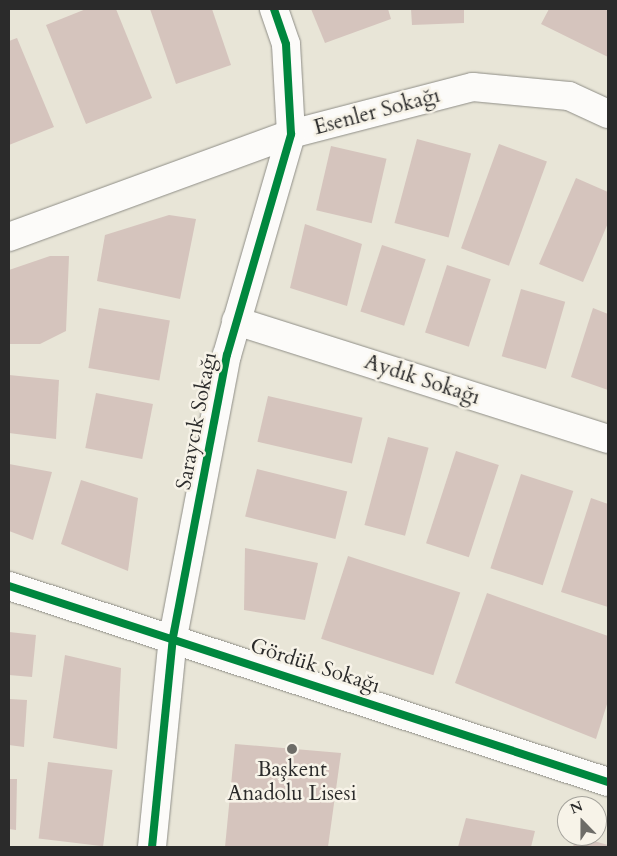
<!DOCTYPE html>
<html>
<head>
<meta charset="utf-8">
<style>
	body { margin:0 }
	#map { position:relative; width:617px; height:856px; overflow:hidden; background:#e8e5d7; font-family:Cardo,serif }
	div>[style] { position:absolute }
	[style*='--x'] { left:calc(var(--x)*1px); top:calc(var(--y)*1px); width:calc(var(--w)*1px); rotate:calc(var(--a)*1deg) }
	.building>* { inset:0; background:#d5c4bd; transform-origin:0 0 }
	.roads { filter:drop-shadow(0 0 1px #8f8e87) drop-shadow(0 0 1px #8f8e87) }
	.minor>* { height:28px; margin:-14px; padding:0 14px; transform-origin:14px; border-radius:14px; background:#fcfbf9 }
	.cycleway>* { height:8px; margin:-4px; padding:0 4px; transform-origin:4px; border-radius:4px; background:#00873e }
	.dots>* { width:14px; height:14px; translate:-50% -50%; box-sizing:border-box; border:2px solid #f7f3e8; border-radius:50% }
	span { translate:-50% -50%; white-space:nowrap; text-align:center; line-height:1.15; -webkit-text-stroke:5px #f7f3e8; paint-order:stroke }
	.street-label { font-size:21px; color:#2b2b2b }
	.poi-label { font-size:21px; color:#2b2b2b }
	.frame { position:absolute; inset:0; border:10px solid #2b2b2b; pointer-events:none }
	.north { position:absolute; left:557px; top:796px; width:50px; height:50px; box-sizing:border-box; background:#f7f3e8; border:1px solid #a5a39c; border-radius:50%; rotate:338deg; font-size:14px; font-weight:700; line-height:20px; text-align:center; color:#2b2b2b }
	.north::after { content:''; display:block; margin:auto; width:18px; height:22px; background:#6d6c67; clip-path:polygon(50% 0,100% 100%,50% 72%,0 100%) }
</style>
</head>
<body>
<div id="map">
	<div class="building">
		<div style="clip-path:polygon(86px 9px,116px 9px,152px 98px,86px 124px,46px 25px)"></div>
		<div style="clip-path:polygon(150px 9px,212px 9px,231px 65px,176px 84px)"></div>
		<div style="clip-path:polygon(311px 9px,388px 9px,391px 19px,325px 43px)"></div>
		<div style="clip-path:polygon(411px 9px,464px 9px,464px 23px,412px 25px)"></div>
		<div style="clip-path:polygon(549px 9px,608px 9px,608px 57px,541px 24px)"></div>
		<div style="clip-path:polygon(17px 38px,54px 127px,9px 145px,9px 41px)"></div>
		<div style="left:417px;top:139px;width:56px;height:87px;rotate:15deg"></div>
		<div style="left:499px;top:144px;width:51px;height:111px;rotate:20deg"></div>
		<div style="left:331px;top:146px;width:57px;height:66px;rotate:13deg"></div>
		<div style="clip-path:polygon(576px 178px,608px 192px,608px 223px,583px 282px,539px 264px)"></div>
		<div style="clip-path:polygon(169px 215px,196px 219px,180px 299px,97px 281px,105px 235px)"></div>
		<div style="clip-path:polygon(305px 224px,362px 244px,347px 306px,290px 288px)"></div>
		<div style="left:382px;top:245px;width:46px;height:70px;rotate:18deg"></div>
		<div style="clip-path:polygon(50px 256px,69px 256px,66px 331px,40px 344px,9px 344px,9px 270px)"></div>
		<div style="left:447px;top:265px;width:46px;height:71px;rotate:18deg"></div>
		<div style="left:521px;top:289px;width:46px;height:70px;rotate:16deg"></div>
		<div style="left:99px;top:308px;width:72px;height:61px;rotate:10deg"></div>
		<div style="clip-path:polygon(593px 308px,608px 314px,608px 390px,571px 377px)"></div>
		<div style="clip-path:polygon(9px 375px,59px 380px,56px 439px,9px 433px)"></div>
		<div style="left:96px;top:393px;width:58px;height:56px;rotate:11deg"></div>
		<div style="left:268px;top:396px;width:97px;height:47px;rotate:13deg"></div>
		<div style="left:388px;top:437px;width:42px;height:91px;rotate:15deg"></div>
		<div style="left:456px;top:451px;width:45px;height:97px;rotate:18deg"></div>
		<div style="clip-path:polygon(9px 464px,52px 472px,33px 540px,9px 531px)"></div>
		<div style="left:257px;top:469px;width:93px;height:49px;rotate:14deg"></div>
		<div style="left:521px;top:474px;width:55px;height:99px;rotate:18deg"></div>
		<div style="clip-path:polygon(81px 480px,138px 498px,128px 571px,61px 544px)"></div>
		<div style="clip-path:polygon(591px 498px,608px 504px,608px 607px,561px 592px)"></div>
		<div style="clip-path:polygon(245px 548px,318px 563px,305px 620px,244px 610px)"></div>
		<div style="left:348px;top:556px;width:118px;height:87px;rotate:18deg"></div>
		<div style="clip-path:polygon(487px 593px,608px 636px,608px 701px,596px 739px,455px 683px)"></div>
		<div style="clip-path:polygon(9px 632px,36px 635px,32px 677px,9px 675px)"></div>
		<div style="clip-path:polygon(65px 655px,121px 668px,117px 749px,53px 738px)"></div>
		<div style="clip-path:polygon(9px 699px,27px 700px,24px 747px,9px 745px)"></div>
		<div style="clip-path:polygon(235px 744px,341px 753px,328px 847px,225px 847px)"></div>
		<div style="left:48px;top:762px;width:65px;height:77px;rotate:7deg"></div>
		<div style="clip-path:polygon(9px 779px,17px 779px,16px 830px,9px 829px)"></div>
		<div style="clip-path:polygon(466px 818px,535px 831px,531px 847px,458px 847px)"></div>
		<div style="clip-path:polygon(576px 836px,608px 845px,608px 847px,573px 847px)"></div>
	</div>
	<div class="roads">
		<div class="minor">
			<div style="--x:9;--y:237;--w:300;--a:-20.1"></div>
			<div style="--x:291;--y:134;--w:188;--a:-14.5"></div>
			<div style="--x:473;--y:87;--w:96;--a:5.4"></div>
			<div style="--x:569;--y:96;--w:43;--a:24.8"></div>
			<div style="--x:236;--y:321;--w:390;--a:17.6"></div>
			<div style="--x:9;--y:586;--w:630;--a:18.12"></div>
			<div style="--x:152;--y:847;--w:211;--a:-84.3"></div>
			<div style="--x:173;--y:637;--w:287;--a:-79.2"></div>
			<div style="--x:227;--y:355;--w:230;--a:-73.8"></div>
			<div style="--x:291;--y:134;--w:90;--a:-93.2"></div>
			<div style="--x:286;--y:44;--w:37;--a:-109"></div>
		</div>
	</div>
	<div class="cycleway">
		<div style="--x:9;--y:586;--w:630;--a:18.12"></div>
		<div style="--x:152;--y:847;--w:211;--a:-84.3"></div>
		<div style="--x:173;--y:637;--w:287;--a:-79.2"></div>
		<div style="--x:227;--y:355;--w:230;--a:-73.8"></div>
		<div style="--x:291;--y:134;--w:90;--a:-93.2"></div>
		<div style="--x:286;--y:44;--w:37;--a:-109"></div>
	</div>
	<div class="dots">
		<div style="left:292px;top:749px;background:#6d6c67"></div>
	</div>
	<div class="street-label">
		<span style="left:377px;top:112px;rotate:-15deg">Esenler Sokağı</span>
		<span style="left:422px;top:380px;rotate:18deg">Aydık Sokağı</span>
		<span style="left:197px;top:421px;rotate:-79deg">Saraycık Sokağı</span>
		<span style="left:315px;top:666px;rotate:18deg">Gördük Sokağı</span>
	</div>
	<div class="poi-label">
		<span style="left:292px;top:782px">Başkent<br>Anadolu Lisesi</span>
	</div>
	<div class="frame"></div>
	<div class="north">N</div>
</div>
</body>
</html>
